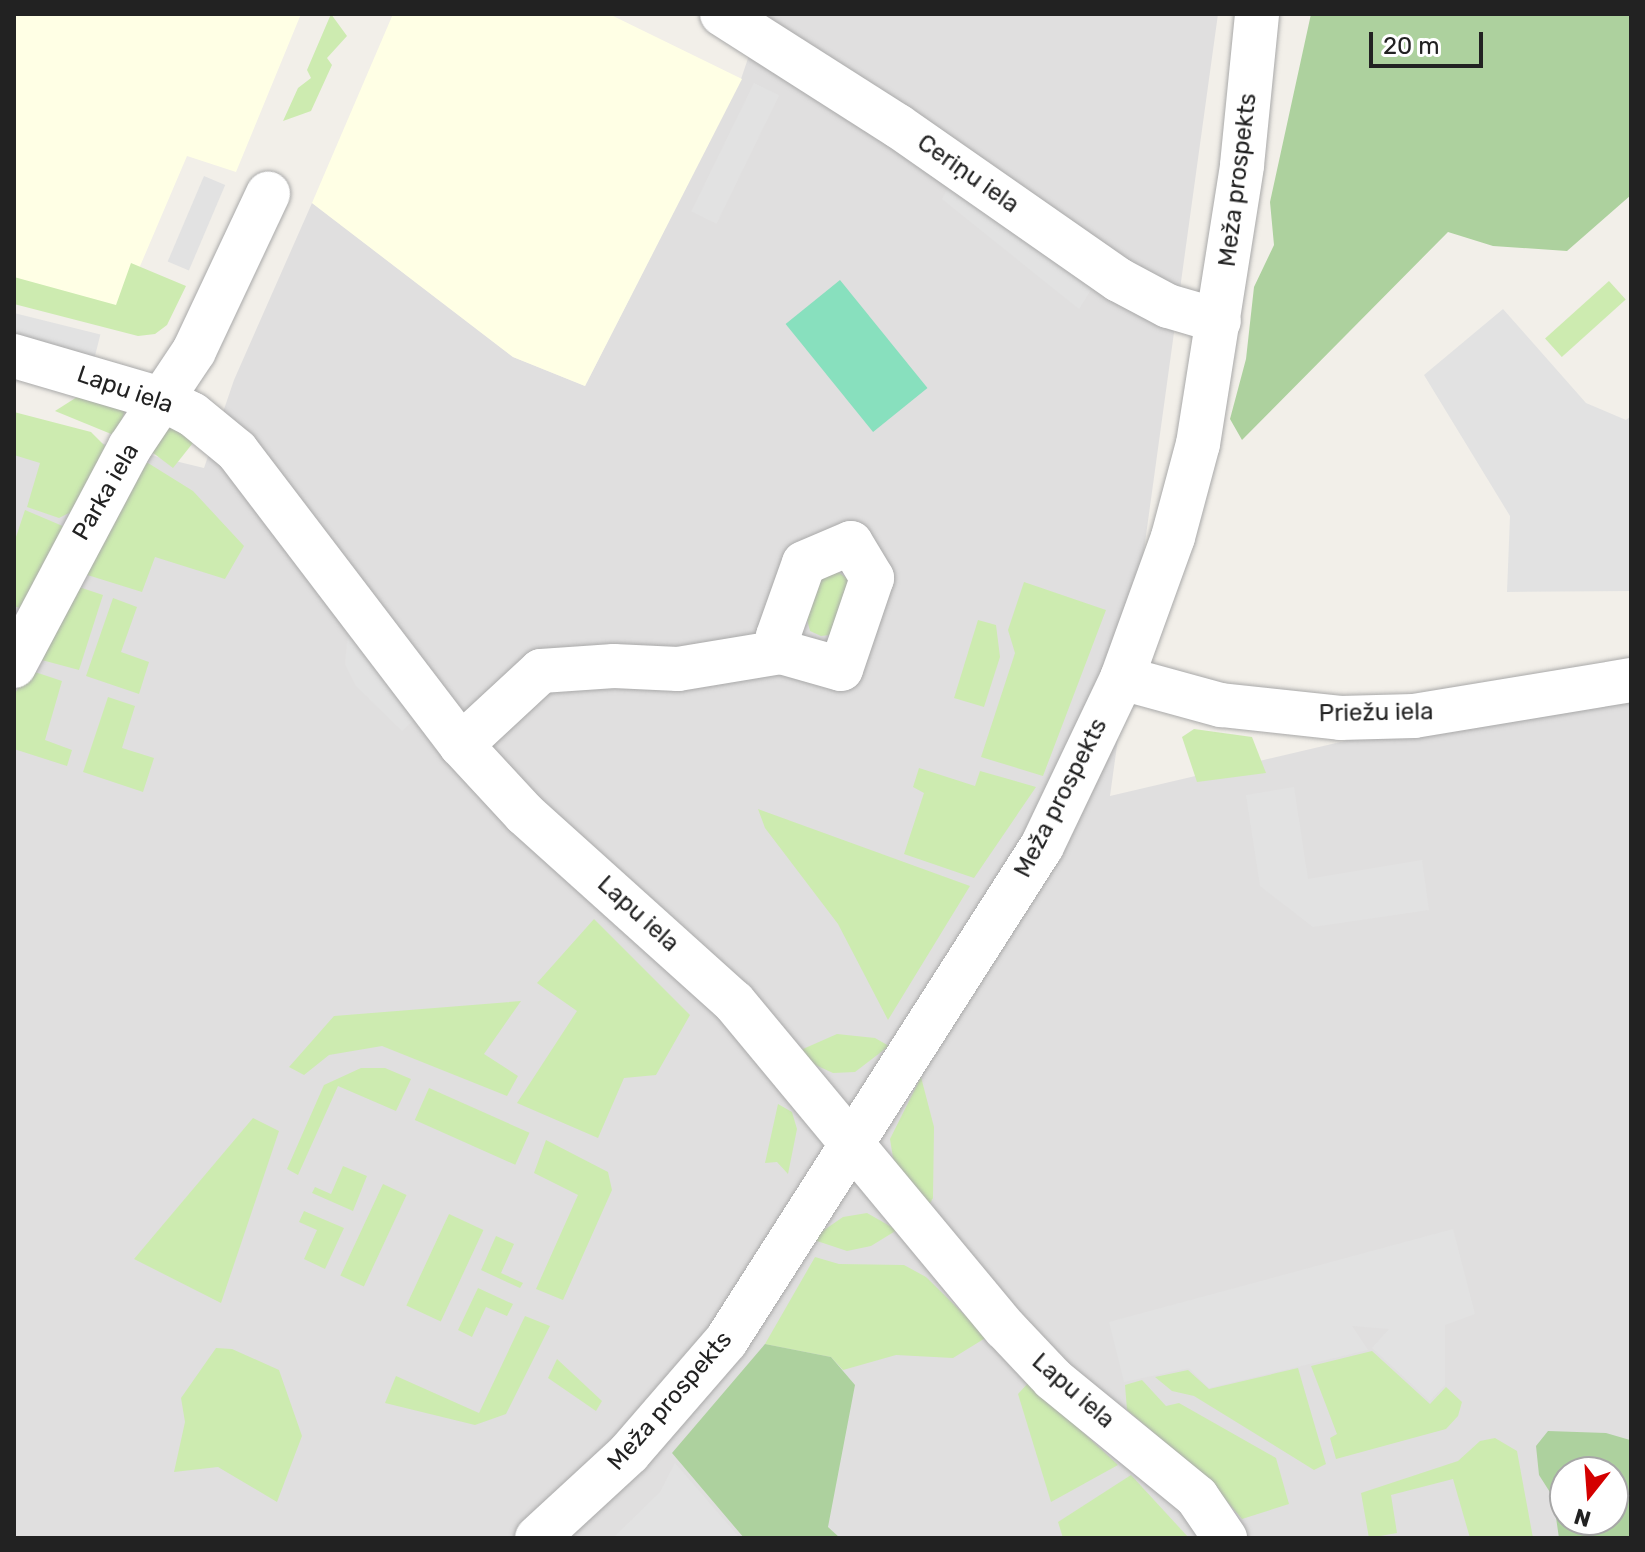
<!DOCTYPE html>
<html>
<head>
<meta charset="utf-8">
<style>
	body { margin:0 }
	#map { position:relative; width:1645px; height:1552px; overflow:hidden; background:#f2efe9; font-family:Rubik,sans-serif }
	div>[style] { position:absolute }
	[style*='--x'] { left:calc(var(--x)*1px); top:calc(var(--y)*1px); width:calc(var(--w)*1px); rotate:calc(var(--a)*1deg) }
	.residential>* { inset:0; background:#e0dfdf }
	.education>* { inset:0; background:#ffffe5 }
	.grass>* { inset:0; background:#cdebb0; transform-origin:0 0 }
	.forest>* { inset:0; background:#add19e }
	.pitch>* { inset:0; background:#88e0be; transform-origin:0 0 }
	.parking>* { inset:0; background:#e2e2e2; transform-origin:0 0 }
	.roads { filter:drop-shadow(0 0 2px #a9a9a9) drop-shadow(0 0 2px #a9a9a9) }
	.minor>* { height:44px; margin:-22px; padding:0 22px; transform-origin:22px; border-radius:22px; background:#fff }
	span { translate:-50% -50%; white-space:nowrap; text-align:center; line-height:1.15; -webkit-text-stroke:8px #fff; paint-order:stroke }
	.street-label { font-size:24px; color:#222 }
	.frame { position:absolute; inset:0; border:16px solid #222; pointer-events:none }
	.north { position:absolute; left:1549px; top:1456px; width:80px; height:80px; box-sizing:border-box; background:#fff; border:2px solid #a7a7a7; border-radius:50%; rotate:197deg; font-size:22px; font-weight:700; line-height:32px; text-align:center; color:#222 }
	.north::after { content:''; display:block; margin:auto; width:28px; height:36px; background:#d40000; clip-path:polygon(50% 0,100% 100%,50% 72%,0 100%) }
	.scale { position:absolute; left:1369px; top:32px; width:114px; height:36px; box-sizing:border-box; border:4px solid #222; border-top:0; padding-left:10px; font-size:24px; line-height:28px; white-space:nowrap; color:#222; -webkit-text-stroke:6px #fff; paint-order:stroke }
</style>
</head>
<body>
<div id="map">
	<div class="residential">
		<div style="clip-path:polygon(evenodd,763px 14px,1218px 14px,1110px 796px,1631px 674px,1631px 1538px,14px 1538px,14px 422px,204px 468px,234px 380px,312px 203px,513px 357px,585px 386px,741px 79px,763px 14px,1565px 1472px,1613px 1472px,1613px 1520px,1565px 1520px,1565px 1472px)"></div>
	</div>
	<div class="education">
		<div style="clip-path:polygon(14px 14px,301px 14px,236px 172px,187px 156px,135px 278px,158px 318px,14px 295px)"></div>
		<div style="clip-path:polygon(393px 14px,609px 14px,742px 79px,585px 386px,513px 357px,312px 203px)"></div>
	</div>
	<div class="grass">
		<div style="clip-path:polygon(331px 14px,347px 36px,327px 58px,332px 65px,311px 111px,283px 121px,298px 88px,311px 78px,307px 70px)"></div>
		<div style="clip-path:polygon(131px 263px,186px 286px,167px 325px,155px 334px,138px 336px,14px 304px,14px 277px,116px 305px)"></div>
		<div style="left:1609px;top:281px;width:25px;height:86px;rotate:48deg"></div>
		<div style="clip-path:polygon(99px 383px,125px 411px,116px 436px,55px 411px)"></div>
		<div style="clip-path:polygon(14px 412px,91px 432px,106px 447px,71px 512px,59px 518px,27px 507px,40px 463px,14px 455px)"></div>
		<div style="clip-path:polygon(177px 426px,204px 429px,173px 468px,144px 446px,160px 430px)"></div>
		<div style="clip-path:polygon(140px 458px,193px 491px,244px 546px,225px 579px,155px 557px,142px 592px,81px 573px)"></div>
		<div style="clip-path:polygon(25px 510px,72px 530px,28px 611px,14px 606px,14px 543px)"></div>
		<div style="clip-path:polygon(834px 569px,852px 582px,830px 635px,821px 636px,810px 631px,807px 619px,821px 577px)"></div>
		<div style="clip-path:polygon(1024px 582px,1106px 610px,1043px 776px,981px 757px,1015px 653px,1008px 630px)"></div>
		<div style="clip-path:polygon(76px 586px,103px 595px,79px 670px,38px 659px)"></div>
		<div style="clip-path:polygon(113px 598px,137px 607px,121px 652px,149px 662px,139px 694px,86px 676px)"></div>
		<div style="clip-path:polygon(978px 620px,996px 625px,1000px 657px,984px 707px,954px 698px)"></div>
		<div style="clip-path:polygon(29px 670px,62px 681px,45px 740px,72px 750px,67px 766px,14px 749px,14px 695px)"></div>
		<div style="clip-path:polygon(108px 697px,135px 706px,122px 748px,154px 758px,143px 792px,83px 772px)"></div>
		<div style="clip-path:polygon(1194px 729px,1252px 737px,1266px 773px,1197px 782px,1182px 737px)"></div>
		<div style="clip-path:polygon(919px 768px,975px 786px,980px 771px,1036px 787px,974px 878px,904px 854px,924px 793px,913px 787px)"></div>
		<div style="clip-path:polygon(758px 809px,970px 886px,888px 1020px,838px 924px,765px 828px)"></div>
		<div style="clip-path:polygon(594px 919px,690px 1015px,656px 1075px,624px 1078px,598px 1138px,517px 1103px,577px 1011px,537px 983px)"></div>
		<div style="clip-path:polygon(521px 1001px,484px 1054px,518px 1076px,507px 1096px,382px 1046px,329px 1055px,304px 1075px,289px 1067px,334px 1016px)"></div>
		<div style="clip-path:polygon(837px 1034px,875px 1038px,889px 1046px,855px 1072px,833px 1073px,798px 1057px,803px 1049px)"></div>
		<div style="clip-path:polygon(361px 1068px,385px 1068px,411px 1079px,396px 1111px,338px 1086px,298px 1175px,287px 1169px,324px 1085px)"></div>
		<div style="clip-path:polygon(921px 1077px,934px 1127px,933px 1198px,928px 1207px,895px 1170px,890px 1139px)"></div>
		<div style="left:429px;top:1088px;width:110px;height:35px;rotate:24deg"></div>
		<div style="clip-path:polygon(778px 1104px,792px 1112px,797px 1129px,788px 1174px,777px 1162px,765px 1163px)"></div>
		<div style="clip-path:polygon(253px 1118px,279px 1131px,221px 1303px,134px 1259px)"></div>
		<div style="clip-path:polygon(546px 1140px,608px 1172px,612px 1190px,563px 1300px,536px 1289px,578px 1195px,534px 1173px)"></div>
		<div style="clip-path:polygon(343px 1166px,367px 1176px,353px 1211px,312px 1193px,315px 1187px,331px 1194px)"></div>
		<div style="left:383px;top:1184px;width:26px;height:101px;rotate:25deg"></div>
		<div style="clip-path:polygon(304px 1211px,344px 1228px,325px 1269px,304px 1259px,317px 1230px,299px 1222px)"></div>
		<div style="clip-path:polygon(867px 1213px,897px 1230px,871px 1246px,847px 1251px,811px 1239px,843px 1217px)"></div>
		<div style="left:449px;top:1214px;width:38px;height:101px;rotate:25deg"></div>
		<div style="clip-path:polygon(496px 1236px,514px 1244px,501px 1273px,523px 1283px,520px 1288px,481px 1270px)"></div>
		<div style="clip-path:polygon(815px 1257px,839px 1264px,904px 1265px,926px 1277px,987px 1337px,953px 1358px,896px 1355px,843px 1370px,831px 1357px,765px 1344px)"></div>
		<div style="clip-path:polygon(478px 1288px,513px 1304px,507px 1316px,486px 1307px,472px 1337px,458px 1330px)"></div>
		<div style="clip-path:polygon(525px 1316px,550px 1326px,506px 1414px,475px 1425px,385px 1403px,396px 1376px,479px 1413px)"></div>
		<div style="clip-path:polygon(216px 1348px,232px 1349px,279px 1370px,302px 1436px,277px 1502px,218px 1467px,174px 1472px,185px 1422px,181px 1398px)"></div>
		<div style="clip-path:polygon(1372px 1351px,1430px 1404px,1446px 1387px,1462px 1402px,1458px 1416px,1446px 1429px,1336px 1459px,1330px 1438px,1337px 1434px,1311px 1366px)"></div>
		<div style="clip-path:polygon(557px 1359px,602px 1401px,596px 1411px,548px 1378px)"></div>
		<div style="clip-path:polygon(1298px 1368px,1326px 1464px,1314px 1470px,1194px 1396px,1172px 1391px,1155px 1377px,1188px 1370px,1209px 1389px)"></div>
		<div style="clip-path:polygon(1142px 1380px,1166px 1406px,1179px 1403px,1276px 1458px,1289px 1504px,1242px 1519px,1205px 1476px,1127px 1410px,1125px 1385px)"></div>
		<div style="clip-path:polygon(1029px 1382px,1118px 1465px,1051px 1502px,1018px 1394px)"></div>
		<div style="clip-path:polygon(1495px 1438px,1517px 1451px,1533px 1538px,1470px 1538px,1453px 1479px,1391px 1495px,1397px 1533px,1369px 1538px,1361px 1493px,1458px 1461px,1480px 1441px)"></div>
		<div style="clip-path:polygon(1131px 1475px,1189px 1538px,1063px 1538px,1058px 1522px)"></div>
	</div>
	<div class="forest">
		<div style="clip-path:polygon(1311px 14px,1631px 14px,1631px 195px,1567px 251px,1493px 246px,1448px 232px,1242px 440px,1230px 419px,1246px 359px,1254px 287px,1274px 245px,1270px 202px)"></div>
		<div style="clip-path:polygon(765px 1344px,831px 1357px,855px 1385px,828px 1527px,840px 1538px,744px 1538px,672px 1453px)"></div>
		<div style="clip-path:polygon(evenodd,1548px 1431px,1606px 1433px,1630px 1440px,1631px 1538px,1559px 1538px,1553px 1497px,1539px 1475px,1536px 1446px,1548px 1431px,1565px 1472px,1613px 1472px,1613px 1520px,1565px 1520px,1565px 1472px)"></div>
	</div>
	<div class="pitch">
		<div style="left:840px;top:280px;width:139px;height:70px;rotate:51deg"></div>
	</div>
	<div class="parking">
		<div style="left:754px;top:83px;width:28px;height:143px;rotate:26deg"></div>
		<div style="clip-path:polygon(959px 168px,1104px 269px,1079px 309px,942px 199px)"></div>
		<div style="left:204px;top:176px;width:23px;height:93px;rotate:23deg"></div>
		<div style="clip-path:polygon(1503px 309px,1586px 403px,1626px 420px,1631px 416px,1631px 591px,1507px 592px,1510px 516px,1424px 375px)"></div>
		<div style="left:14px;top:313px;width:89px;height:24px;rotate:14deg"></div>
		<div style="clip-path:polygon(348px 633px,420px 714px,402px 731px,356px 686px,345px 664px)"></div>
		<div style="clip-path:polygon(1294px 787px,1308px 879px,1422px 860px,1429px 910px,1313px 927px,1260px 886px,1246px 795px)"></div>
		<div style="clip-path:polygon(1453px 1229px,1475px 1314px,1445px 1325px,1445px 1385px,1430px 1401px,1372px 1348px,1389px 1329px,1352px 1326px,1368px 1350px,1209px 1388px,1189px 1368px,1124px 1382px,1109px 1322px)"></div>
		<div style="clip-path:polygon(675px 1463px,739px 1537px,613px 1538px,660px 1492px)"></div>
	</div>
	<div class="roads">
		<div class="minor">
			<div style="--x:722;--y:14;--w:209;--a:32.5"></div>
			<div style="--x:898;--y:126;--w:269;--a:34.9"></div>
			<div style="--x:1119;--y:280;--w:55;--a:28"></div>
			<div style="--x:1168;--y:306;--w:53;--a:16.4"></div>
			<div style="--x:14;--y:356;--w:156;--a:16.3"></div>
			<div style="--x:164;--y:400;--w:31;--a:27"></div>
			<div style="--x:192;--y:414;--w:58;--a:39.4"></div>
			<div style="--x:237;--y:451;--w:370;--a:52.7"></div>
			<div style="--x:461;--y:745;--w:94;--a:47.2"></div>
			<div style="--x:525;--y:814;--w:281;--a:42"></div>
			<div style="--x:734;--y:1002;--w:424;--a:50.3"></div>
			<div style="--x:1005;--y:1328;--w:70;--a:46.7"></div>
			<div style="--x:1053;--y:1379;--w:186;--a:39.3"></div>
			<div style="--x:1197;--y:1497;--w:50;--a:55.7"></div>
			<div style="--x:14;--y:666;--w:248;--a:-62.1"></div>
			<div style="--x:130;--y:447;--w:115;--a:-56.3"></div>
			<div style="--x:194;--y:351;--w:174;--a:-64.8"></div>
			<div style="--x:1122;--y:678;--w:103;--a:15.3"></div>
			<div style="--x:1221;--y:705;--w:120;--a:6.2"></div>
			<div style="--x:1340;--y:718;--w:74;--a:-1.5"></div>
			<div style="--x:1414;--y:716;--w:220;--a:-9.4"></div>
			<div style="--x:461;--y:745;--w:109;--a:-42.8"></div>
			<div style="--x:541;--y:671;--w:73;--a:-3.9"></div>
			<div style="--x:614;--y:666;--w:64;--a:2.7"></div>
			<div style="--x:678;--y:669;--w:104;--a:-9.4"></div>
			<div style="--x:781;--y:652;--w:16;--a:-101"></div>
			<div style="--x:778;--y:636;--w:77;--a:-70.4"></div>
			<div style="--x:804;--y:563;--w:51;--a:-23.1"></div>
			<div style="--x:851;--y:543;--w:41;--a:59"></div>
			<div style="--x:872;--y:578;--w:96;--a:108.8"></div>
			<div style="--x:841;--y:669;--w:62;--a:-164.2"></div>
			<div style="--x:537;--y:1538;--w:125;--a:-42.7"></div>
			<div style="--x:629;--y:1453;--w:148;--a:-49.1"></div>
			<div style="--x:726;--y:1341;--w:587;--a:-57.45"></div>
			<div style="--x:1042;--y:846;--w:186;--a:-64.5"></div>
			<div style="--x:1122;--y:678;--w:150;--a:-70.1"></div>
			<div style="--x:1173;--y:537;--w:96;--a:-75"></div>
			<div style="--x:1198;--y:444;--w:282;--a:-81"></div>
			<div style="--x:1242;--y:165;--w:152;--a:-84.3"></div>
		</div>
	</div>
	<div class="street-label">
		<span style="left:968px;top:174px;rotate:35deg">Ceriņu iela</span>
		<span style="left:1238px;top:180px;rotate:-83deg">Meža prospekts</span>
		<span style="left:125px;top:390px;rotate:19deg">Lapu iela</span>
		<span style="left:106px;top:492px;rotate:-60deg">Parka iela</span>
		<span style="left:1376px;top:713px;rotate:-1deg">Priežu iela</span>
		<span style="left:1061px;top:798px;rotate:-63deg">Meža prospekts</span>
		<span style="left:638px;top:914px;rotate:42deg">Lapu iela</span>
		<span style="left:1073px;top:1391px;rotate:41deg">Lapu iela</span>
		<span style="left:670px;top:1401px;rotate:-49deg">Meža prospekts</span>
	</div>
	<div class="frame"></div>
	<div class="north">N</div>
	<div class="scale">20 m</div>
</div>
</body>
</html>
